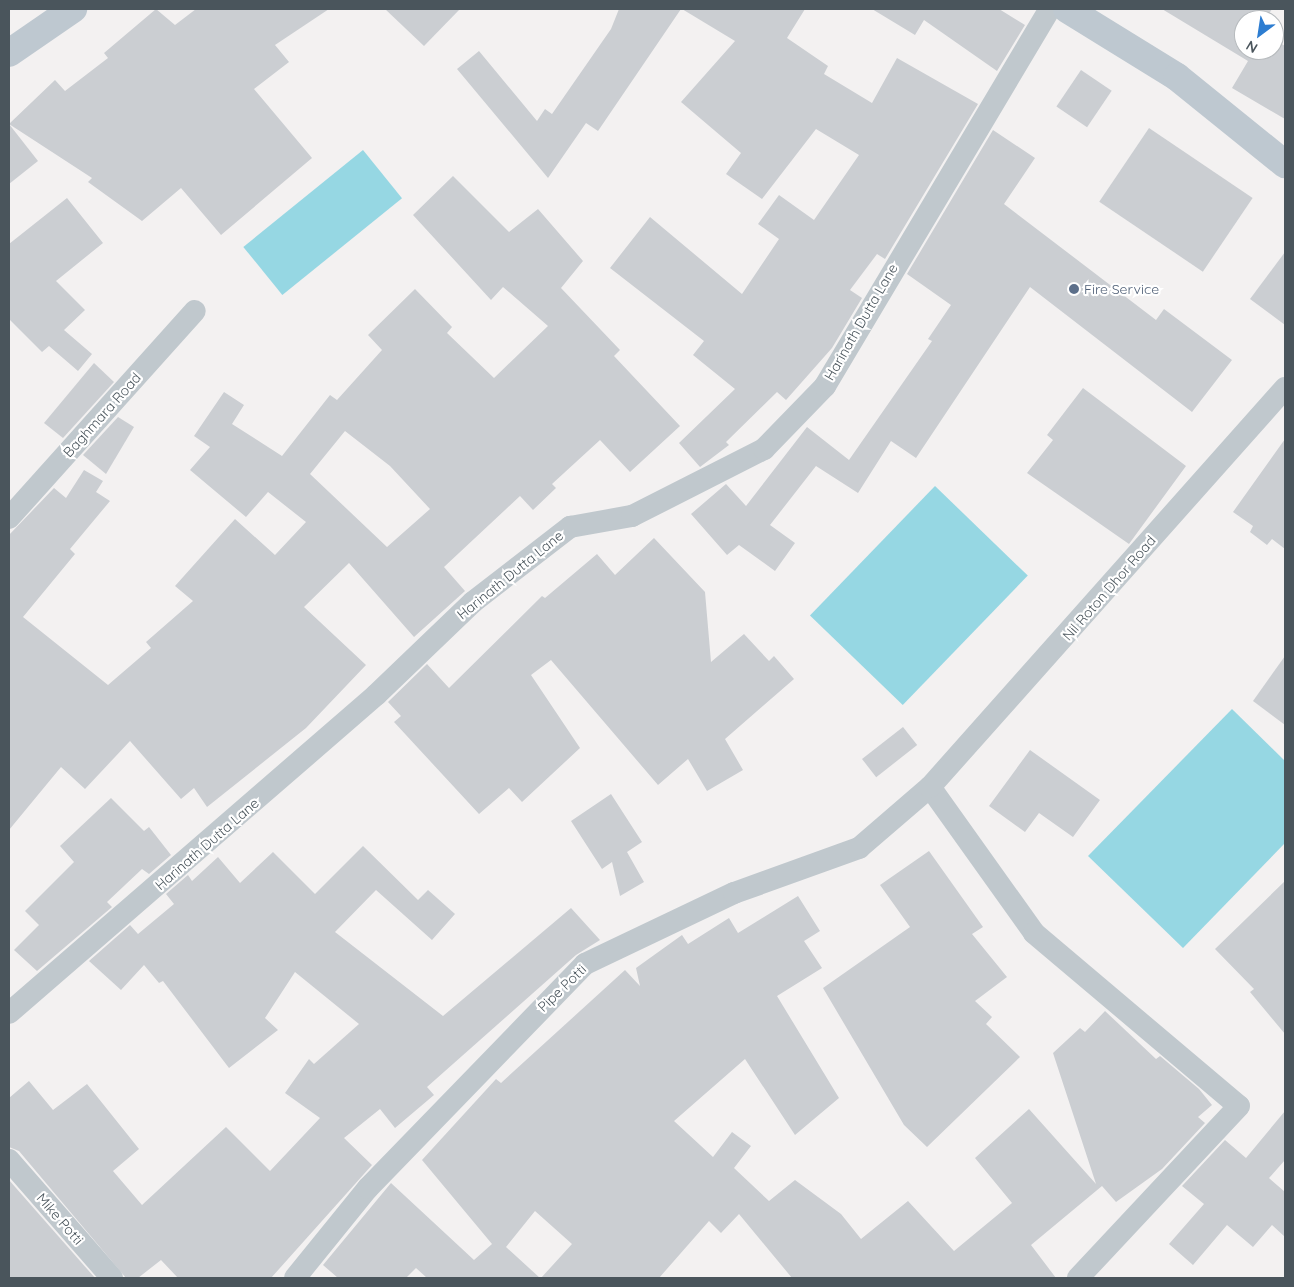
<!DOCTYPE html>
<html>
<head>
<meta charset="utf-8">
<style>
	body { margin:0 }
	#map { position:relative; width:1294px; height:1287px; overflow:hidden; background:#f3f1f1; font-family:Quicksand,sans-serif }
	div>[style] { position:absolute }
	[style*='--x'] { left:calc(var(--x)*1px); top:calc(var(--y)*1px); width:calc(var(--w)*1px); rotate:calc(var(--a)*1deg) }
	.water>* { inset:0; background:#96d7e3; transform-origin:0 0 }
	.building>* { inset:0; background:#cbced2; transform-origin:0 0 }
	.street>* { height:22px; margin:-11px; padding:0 11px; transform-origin:11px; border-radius:11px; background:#c0c8cd }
	.secondary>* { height:28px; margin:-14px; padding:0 14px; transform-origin:14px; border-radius:14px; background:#bec8d0 }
	.dots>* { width:14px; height:14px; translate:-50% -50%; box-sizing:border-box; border:2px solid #fff; border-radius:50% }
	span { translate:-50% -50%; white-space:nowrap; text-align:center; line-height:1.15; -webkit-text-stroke:4.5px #fff; paint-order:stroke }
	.service-label { font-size:14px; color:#4e5e75 }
	.left { translate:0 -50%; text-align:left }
	.street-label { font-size:14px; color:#4a555c }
	.frame { position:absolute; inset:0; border:10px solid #4a555c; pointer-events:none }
	.north { position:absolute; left:1234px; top:10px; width:50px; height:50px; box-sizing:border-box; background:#fff; border:1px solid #b7bbbe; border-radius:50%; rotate:211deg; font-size:14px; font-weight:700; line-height:20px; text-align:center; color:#4a555c }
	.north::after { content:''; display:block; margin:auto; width:18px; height:22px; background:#2d7dd1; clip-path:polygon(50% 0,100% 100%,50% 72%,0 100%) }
</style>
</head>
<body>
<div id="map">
	<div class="water">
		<div style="left:363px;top:150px;width:62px;height:154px;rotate:51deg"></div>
		<div style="left:935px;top:486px;width:129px;height:180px;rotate:44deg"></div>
		<div style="clip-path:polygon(1232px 709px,1285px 761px,1285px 843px,1183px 948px,1088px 856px)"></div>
	</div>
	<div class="building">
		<div style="clip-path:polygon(156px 9px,175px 25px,196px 9px,329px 9px,275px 45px,289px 62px,254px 89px,312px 158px,221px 235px,181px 188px,142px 221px,88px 182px,92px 178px,9px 124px,55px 80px,65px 91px,108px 58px,104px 53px)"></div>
		<div style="clip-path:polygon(385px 9px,460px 9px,424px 46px)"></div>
		<div style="clip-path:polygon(619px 9px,681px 9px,598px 131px,586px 123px,548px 178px,457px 69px,479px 51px,537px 121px,545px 109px,552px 114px,611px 29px)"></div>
		<div style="clip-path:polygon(682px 9px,805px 9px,787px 38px,828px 66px,824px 74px,872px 103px,897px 58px,978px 104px,885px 259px,877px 254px,850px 290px,862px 298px,832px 348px,786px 400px,777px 392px,726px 442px,729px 445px,700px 467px,679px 443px,735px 389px,693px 355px,704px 341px,610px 268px,650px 217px,742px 294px,779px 239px,758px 224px,779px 195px,814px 220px,859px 155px,816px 129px,762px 199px,726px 174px,741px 153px,681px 102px,735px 41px)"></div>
		<div style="clip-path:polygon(872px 9px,999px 9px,1025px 25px,997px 71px,924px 20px,915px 35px)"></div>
		<div style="clip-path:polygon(1162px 9px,1272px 9px,1265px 20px,1244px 20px,1244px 50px,1274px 50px,1274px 39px,1285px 46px,1285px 119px,1232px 88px,1248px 61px)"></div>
		<div style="left:1081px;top:70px;width:37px;height:44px;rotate:34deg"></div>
		<div style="clip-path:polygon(9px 124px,38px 161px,9px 184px)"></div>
		<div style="left:1149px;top:128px;width:125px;height:89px;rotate:34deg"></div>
		<div style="clip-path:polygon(993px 130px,1035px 158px,1004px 204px,1156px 320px,1164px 309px,1232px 360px,1192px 412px,1030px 287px,916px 458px,891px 441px,858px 493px,816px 466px,770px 525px,795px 543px,775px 571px,739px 545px,727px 555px,691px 514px,726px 484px,746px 506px,807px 427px,849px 460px,932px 341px,928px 339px,951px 305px,907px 274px)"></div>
		<div style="clip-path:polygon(evenodd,453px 176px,509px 232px,538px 209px,583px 261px,561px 288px,620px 350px,614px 356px,680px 426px,630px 472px,600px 440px,552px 484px,556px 488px,533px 510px,520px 496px,444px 567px,465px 591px,414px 637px,349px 563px,304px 607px,366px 665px,306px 728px,207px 807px,194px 788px,181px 799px,130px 741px,85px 789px,61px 767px,9px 830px,9px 535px,54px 488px,66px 498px,84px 470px,103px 481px,96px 492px,110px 501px,70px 549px,75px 554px,23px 617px,108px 685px,151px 648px,146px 642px,193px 601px,175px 586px,235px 519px,275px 555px,306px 522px,268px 492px,246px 517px,190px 470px,210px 447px,194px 436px,224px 392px,244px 405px,232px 424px,282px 456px,330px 395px,337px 400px,382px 350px,368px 335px,415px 289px,452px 327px,447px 333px,494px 378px,548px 326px,503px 287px,491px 300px,413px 215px,453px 176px,345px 431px,390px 466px,430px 509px,387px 547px,310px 474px,345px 431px)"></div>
		<div style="clip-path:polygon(67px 198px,103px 243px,56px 281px,85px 310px,64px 330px,92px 354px,78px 371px,49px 346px,42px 352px,9px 319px,9px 244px)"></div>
		<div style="clip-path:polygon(1285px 252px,1285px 325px,1250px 299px)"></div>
		<div style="clip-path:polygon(94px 363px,114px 382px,63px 438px,44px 423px)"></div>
		<div style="clip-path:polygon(1083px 388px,1186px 466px,1129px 544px,1027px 473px,1053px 440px,1047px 435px)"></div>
		<div style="clip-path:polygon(118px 417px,134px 427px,106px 474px,83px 455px)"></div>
		<div style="clip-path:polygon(1285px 439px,1285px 549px,1272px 539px,1267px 545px,1250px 532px,1253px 526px,1233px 512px)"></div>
		<div style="clip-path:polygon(654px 538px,705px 592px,711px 662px,744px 634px,769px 661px,774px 656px,794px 679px,725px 739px,743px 770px,707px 791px,688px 759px,658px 785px,551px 660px,531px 675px,580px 748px,522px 802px,509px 788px,479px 814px,394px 722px,401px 716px,388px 702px,427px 664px,449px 688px,542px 596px,545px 598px,597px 554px,615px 575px)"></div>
		<div style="clip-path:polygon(1285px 656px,1285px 725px,1253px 701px)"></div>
		<div style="left:903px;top:727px;width:23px;height:52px;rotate:52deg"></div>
		<div style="clip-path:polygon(1030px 750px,1100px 800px,1073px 837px,1039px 813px,1025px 832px,989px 806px)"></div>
		<div style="clip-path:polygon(611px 794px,642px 842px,627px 852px,644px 882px,620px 896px,612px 862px,602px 869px,571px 821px)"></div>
		<div style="clip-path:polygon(111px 798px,144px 831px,149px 827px,171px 855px,149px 874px,142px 869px,107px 902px,112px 907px,37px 971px,14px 950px,39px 925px,25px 911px,74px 862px,60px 846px)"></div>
		<div style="clip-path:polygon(363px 846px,418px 900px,428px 890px,455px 914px,432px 940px,376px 890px,335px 932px,443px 1016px,571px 908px,600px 940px,576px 955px,427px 1087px,434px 1095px,395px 1128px,380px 1109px,344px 1138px,372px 1165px,271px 1278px,178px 1278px,161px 1260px,138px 1278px,126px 1278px,19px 1151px,9px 1147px,9px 1098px,29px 1081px,53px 1110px,87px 1084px,139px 1149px,113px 1171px,142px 1205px,226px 1127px,270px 1171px,320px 1118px,285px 1093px,309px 1059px,314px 1064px,359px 1024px,295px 972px,265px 1018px,278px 1030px,229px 1068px,163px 981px,159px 983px,144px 965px,121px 990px,89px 961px,130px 925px,138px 934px,174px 904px,166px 894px,188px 875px,192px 881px,218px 857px,240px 883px,273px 852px,315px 894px)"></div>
		<div style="clip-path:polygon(929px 851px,983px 927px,972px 934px,1007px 977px,975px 1001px,992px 1017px,986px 1024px,1020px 1057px,927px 1147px,904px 1125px,823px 988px,910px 927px,880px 885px)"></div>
		<div style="clip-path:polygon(1285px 881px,1285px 1034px,1250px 992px,1254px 989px,1215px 949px)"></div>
		<div style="clip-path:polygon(798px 896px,820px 931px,804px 941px,822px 968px,777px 996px,839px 1098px,795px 1135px,745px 1059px,674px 1121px,713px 1157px,732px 1132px,751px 1146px,734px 1168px,769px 1201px,795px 1180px,841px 1214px,861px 1239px,908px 1201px,954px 1251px,1012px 1203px,975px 1158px,1029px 1109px,1096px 1184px,1053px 1053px,1080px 1028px,1085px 1032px,1105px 1011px,1156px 1059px,1160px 1056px,1199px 1089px,1212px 1105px,1198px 1117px,1205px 1123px,1162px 1169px,1116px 1202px,1102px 1186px,1031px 1245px,1056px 1278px,792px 1278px,739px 1214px,721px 1233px,709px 1221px,659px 1278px,541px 1278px,572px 1244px,535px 1211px,506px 1247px,540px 1278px,427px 1278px,416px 1268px,406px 1278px,338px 1278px,323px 1265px,391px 1183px,474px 1260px,492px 1244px,422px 1160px,496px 1079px,501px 1083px,625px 970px,640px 986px,636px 968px,682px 935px,688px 944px,729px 918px,738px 933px)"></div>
		<div style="clip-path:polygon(1285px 1111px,1285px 1160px,1269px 1178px,1285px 1192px,1285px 1237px,1272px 1225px,1253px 1247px,1227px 1225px,1193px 1265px,1169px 1244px,1204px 1204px,1182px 1186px,1225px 1140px,1246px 1158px)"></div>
		<div style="clip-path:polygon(9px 1180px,95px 1278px,9px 1278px)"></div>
	</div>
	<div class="street">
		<div style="--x:9;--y:518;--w:278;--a:-48.1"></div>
		<div style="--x:930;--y:787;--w:179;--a:54.5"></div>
		<div style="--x:1034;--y:933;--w:268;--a:40.2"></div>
		<div style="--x:1239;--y:1106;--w:236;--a:133.1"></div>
		<div style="--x:9;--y:1013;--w:486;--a:-40.9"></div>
		<div style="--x:376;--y:695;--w:134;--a:-43.8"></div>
		<div style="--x:473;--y:602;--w:123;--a:-37.7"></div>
		<div style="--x:570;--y:527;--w:63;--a:-10.1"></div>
		<div style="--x:632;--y:516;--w:148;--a:-26.9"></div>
		<div style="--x:764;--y:449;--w:88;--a:-45.9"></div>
		<div style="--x:825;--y:386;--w:439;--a:-59.2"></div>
		<div style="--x:9;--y:1160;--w:157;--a:48.9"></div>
		<div style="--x:295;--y:1278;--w:116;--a:-51"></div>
		<div style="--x:368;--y:1188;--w:312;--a:-45.9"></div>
		<div style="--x:585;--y:964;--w:165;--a:-25.5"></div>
		<div style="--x:734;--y:893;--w:133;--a:-19.8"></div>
		<div style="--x:859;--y:848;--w:94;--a:-40.7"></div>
		<div style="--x:930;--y:787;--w:534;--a:-48.34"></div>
	</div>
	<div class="secondary">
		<div style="--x:1067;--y:9;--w:129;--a:31.7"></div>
		<div style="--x:1177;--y:77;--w:139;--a:38.9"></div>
		<div style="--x:9;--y:53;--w:78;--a:-34.5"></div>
	</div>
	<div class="dots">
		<div style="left:1074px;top:289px;background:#5c6f8a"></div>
	</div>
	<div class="service-label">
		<span class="left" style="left:1084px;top:289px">Fire Service</span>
	</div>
	<div class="street-label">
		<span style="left:861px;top:322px;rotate:-60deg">Harinath Dutta Lane</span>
		<span style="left:102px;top:415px;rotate:-48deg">Baghmara Road</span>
		<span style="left:510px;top:575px;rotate:-39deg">Harinath Dutta Lane</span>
		<span style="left:1109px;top:588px;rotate:-49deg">Nil Roton Dhor Road</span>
		<span style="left:207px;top:844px;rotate:-41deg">Harinath Dutta Lane</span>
		<span style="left:562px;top:988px;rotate:-44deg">Pipe Potti</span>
		<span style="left:60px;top:1219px;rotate:49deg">Mike Potti</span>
	</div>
	<div class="frame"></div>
	<div class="north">N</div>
</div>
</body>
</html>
